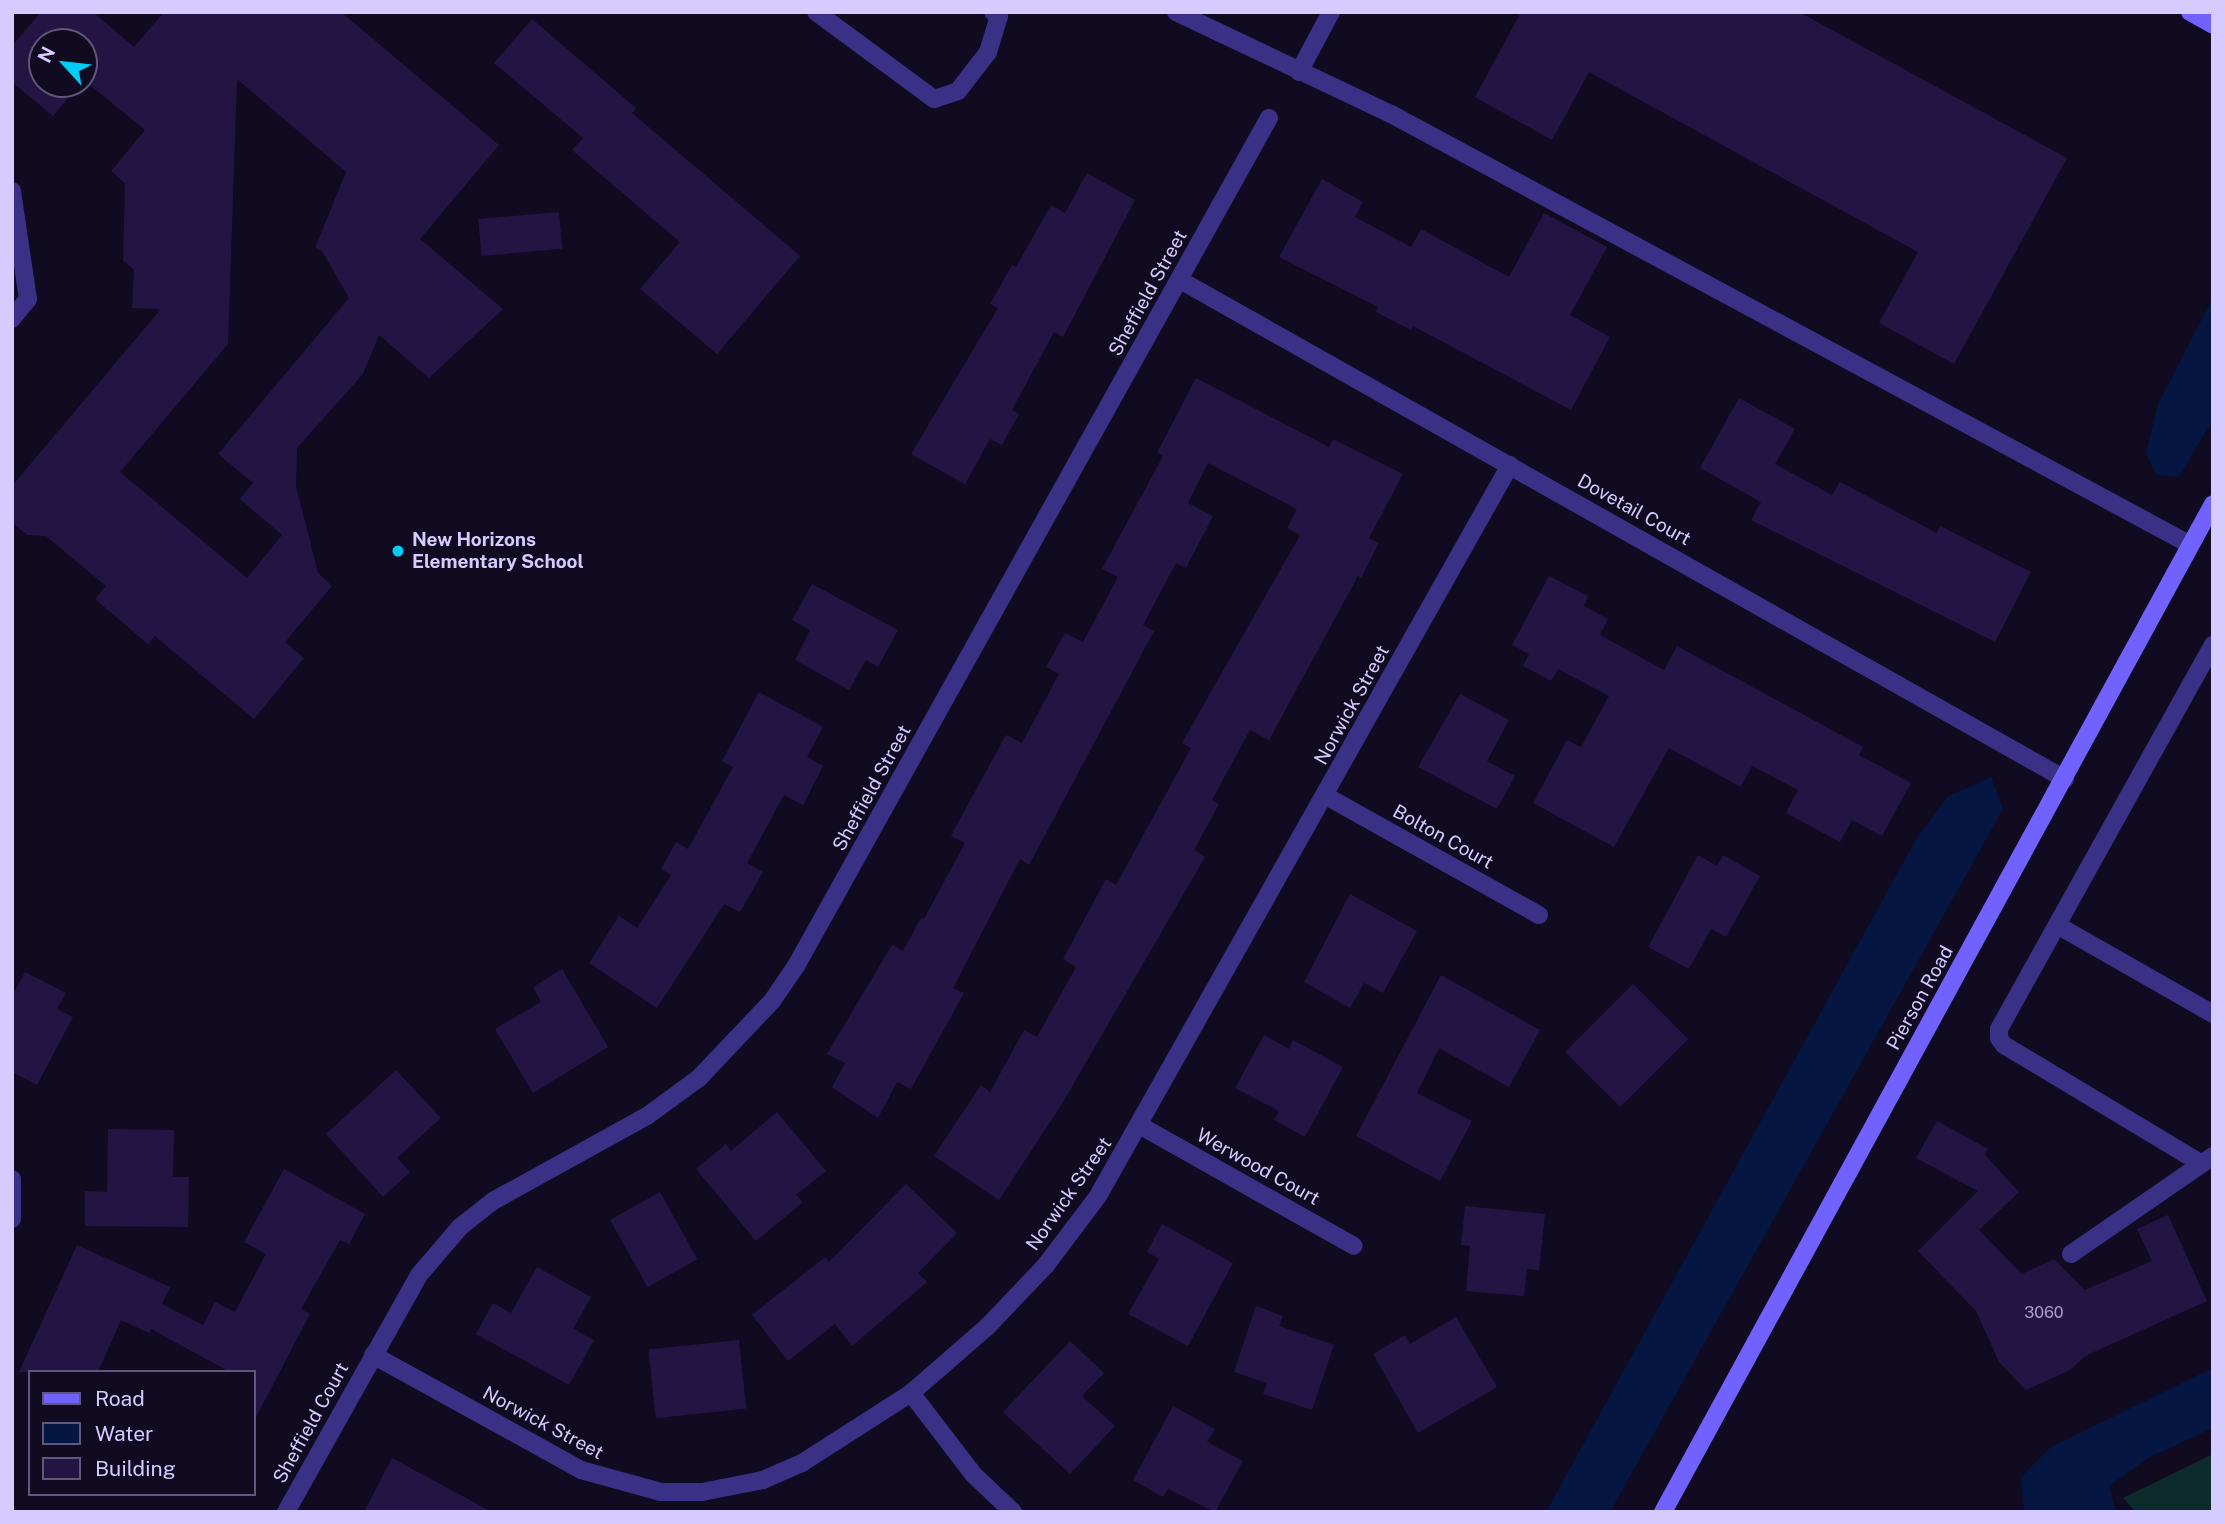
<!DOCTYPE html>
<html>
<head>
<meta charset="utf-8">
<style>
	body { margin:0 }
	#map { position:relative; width:2225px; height:1524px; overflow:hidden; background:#100b21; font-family:"Public Sans",sans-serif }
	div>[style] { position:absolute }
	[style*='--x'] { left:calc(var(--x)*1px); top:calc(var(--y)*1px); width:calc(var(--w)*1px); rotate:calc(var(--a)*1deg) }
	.green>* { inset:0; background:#0d2b2c }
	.water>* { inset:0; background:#041641 }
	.building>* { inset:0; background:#221544; transform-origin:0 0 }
	.lane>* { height:18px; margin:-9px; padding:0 9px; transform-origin:9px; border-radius:9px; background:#3a3086 }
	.street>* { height:18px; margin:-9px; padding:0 9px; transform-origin:9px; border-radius:9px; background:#3a3086 }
	.secondary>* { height:18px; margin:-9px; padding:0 9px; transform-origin:9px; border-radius:9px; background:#7162ff }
	.dots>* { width:19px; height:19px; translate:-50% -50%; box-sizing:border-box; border:4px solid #100b21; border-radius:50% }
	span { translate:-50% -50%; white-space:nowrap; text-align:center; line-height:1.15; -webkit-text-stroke:5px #100b21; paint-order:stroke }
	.number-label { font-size:16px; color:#a89ed0 }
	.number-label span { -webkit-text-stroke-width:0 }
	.street-label { font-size:19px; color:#d5cbff }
	.poi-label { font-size:19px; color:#d5cbff; font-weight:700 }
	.left { translate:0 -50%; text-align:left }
	.frame { position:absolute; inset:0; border:14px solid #d5cbff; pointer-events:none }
	.legend { position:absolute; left:28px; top:1370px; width:228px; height:126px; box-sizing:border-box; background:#100b21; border:2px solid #5f587a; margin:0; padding:9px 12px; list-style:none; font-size:21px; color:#d5cbff }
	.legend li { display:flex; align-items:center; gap:14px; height:35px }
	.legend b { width:35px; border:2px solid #5f587a }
	.north { position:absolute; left:28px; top:28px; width:70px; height:70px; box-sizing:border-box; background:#100b21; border:2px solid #5f587a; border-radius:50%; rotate:297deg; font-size:19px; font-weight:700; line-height:28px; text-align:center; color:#d5cbff }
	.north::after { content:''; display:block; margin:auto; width:24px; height:32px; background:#00ccf6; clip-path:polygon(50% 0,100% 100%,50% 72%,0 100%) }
</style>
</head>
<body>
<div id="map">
	<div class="green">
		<div style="clip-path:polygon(2213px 1454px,2213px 1512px,2136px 1512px,2123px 1498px)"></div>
	</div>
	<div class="water">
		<div style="clip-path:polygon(2213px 298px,2213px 419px,2179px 477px,2156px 475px,2146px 453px,2158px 404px)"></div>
		<div style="clip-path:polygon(1991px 777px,2003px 809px,1610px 1512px,1546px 1512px,1915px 841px,1947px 797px)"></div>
		<div style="clip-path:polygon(2213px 1368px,2213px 1428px,2150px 1457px,2109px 1486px,2116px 1512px,2024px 1512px,2021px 1477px,2051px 1447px)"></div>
	</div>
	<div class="building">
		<div style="clip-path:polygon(evenodd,41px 12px,93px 12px,134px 47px,164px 12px,341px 12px,499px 145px,420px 239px,503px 309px,429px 378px,379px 335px,363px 374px,297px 448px,296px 486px,318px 573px,332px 586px,285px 642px,304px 658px,254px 719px,155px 636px,148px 644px,95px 599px,106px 586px,46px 536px,27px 535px,12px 522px,12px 486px,161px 309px,132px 308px,134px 270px,123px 260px,125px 183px,111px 171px,145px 130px,84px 80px,84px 42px,42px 42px,42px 84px,80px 84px,53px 116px,12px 82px,12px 46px,41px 12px,237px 79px,346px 172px,315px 248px,322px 251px,349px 298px,218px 454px,253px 483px,240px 499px,282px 535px,247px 578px,120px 472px,228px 344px,237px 79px)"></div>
		<div style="clip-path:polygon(1521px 12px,1799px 12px,2067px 158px,1954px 364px,1879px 323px,1918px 252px,1589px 72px,1552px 140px,1475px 97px)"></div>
		<div style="clip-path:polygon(532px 19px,636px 108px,632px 113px,800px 256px,717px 354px,640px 289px,680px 242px,572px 150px,583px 138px,494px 63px)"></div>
		<div style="clip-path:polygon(1087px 173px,1135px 200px,1063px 337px,1054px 332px,1012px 410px,1019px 414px,1002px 445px,990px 439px,965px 484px,911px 454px,998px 308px,990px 304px,1012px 265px,1016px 267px,1051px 205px,1065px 213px)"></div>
		<div style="clip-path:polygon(1322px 179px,1363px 202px,1355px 217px,1411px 247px,1421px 229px,1509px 277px,1544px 213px,1607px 247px,1570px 315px,1610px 337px,1571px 410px,1413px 326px,1411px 330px,1376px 312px,1378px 307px,1279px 257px)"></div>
		<div style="left:559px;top:212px;width:37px;height:81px;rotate:85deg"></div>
		<div style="clip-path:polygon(1196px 378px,1329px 447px,1333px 439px,1403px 474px,1369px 538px,1379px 543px,1361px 578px,1358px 576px,1269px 740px,1250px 730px,1212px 800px,1219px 804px,1194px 850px,1205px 857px,1060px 1107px,999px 1200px,934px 1156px,981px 1085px,990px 1092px,1024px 1030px,1037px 1037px,1076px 967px,1063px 959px,1106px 879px,1116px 885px,1191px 748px,1182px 743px,1300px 535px,1287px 528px,1297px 509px,1208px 463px,1188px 503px,1213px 516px,1186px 568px,1176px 563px,1143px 625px,1154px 631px,1029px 865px,1020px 859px,953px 988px,964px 993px,911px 1089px,897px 1082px,878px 1118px,832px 1087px,845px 1063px,827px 1054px,892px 945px,903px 951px,921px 918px,924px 919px,965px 843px,951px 836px,967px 806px,1006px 735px,1022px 743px,1059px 674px,1046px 667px,1065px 633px,1083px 642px,1118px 577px,1102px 569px,1163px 456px,1157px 453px)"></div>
		<div style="clip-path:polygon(1739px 398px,1795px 429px,1775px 464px,1832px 495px,1840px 482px,1937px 533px,1940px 526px,2031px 572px,1995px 642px,1751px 520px,1761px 502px,1700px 468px)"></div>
		<div style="clip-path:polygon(1549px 576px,1588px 596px,1584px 606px,1608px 619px,1600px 635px,1664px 670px,1677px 646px,1863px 747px,1859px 755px,1911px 783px,1882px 836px,1852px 820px,1840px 842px,1786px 813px,1798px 790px,1752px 766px,1741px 787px,1669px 748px,1614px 847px,1533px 803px,1567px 740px,1581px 747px,1609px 696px,1558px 669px,1551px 681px,1523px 666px,1529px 654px,1512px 645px)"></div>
		<div style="clip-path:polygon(812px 584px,898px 630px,878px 667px,866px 660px,849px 690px,795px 660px,810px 630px,792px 620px)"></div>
		<div style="clip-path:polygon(759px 692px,823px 727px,807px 757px,823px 766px,803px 805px,784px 795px,747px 863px,763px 872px,740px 912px,724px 904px,657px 1008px,589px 963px,619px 916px,637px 928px,671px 875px,661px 869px,676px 842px,688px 849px,733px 767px,722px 761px)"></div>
		<div style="clip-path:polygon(1460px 694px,1509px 720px,1487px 761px,1515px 776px,1497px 809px,1418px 767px)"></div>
		<div style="clip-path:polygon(1698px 855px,1717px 866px,1723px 855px,1760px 876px,1726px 937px,1711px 929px,1689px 969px,1648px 947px)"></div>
		<div style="clip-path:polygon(1350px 894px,1417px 931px,1383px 993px,1364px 983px,1350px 1008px,1304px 982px)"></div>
		<div style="clip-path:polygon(562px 969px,608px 1047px,533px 1093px,495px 1029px,541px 1002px,533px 987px)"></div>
		<div style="clip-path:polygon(25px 972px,66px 993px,57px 1009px,73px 1017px,37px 1085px,12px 1072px,12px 996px)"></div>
		<div style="clip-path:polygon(1441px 975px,1540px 1030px,1509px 1087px,1439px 1048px,1417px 1093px,1472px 1121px,1440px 1181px,1356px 1136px)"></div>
		<div style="left:1633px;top:984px;width:78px;height:96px;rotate:45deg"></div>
		<div style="clip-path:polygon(1264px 1035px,1289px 1049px,1293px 1040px,1343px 1067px,1305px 1137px,1274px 1120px,1279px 1111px,1235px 1088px)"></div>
		<div style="clip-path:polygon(396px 1070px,441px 1118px,397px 1158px,410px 1172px,383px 1197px,326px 1134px)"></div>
		<div style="clip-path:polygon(777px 1112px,826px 1171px,796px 1195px,803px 1202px,756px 1241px,696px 1169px,726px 1144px,731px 1151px)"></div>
		<div style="clip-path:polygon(1937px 1121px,1988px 1149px,1985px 1155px,2019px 1192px,1979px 1230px,2022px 1274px,2054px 1259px,2085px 1290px,2152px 1261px,2137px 1229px,2168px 1215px,2207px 1301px,2085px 1356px,2070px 1370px,2026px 1390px,1999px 1362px,1976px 1311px,1918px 1251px,1978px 1191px,1916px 1158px)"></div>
		<div style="clip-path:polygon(108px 1129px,174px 1130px,173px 1177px,189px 1177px,188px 1227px,85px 1226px,85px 1191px,107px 1192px)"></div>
		<div style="clip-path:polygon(284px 1169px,365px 1214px,349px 1244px,340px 1240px,301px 1309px,310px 1314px,254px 1421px,254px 1372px,230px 1372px,151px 1329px,149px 1333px,121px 1320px,98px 1372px,19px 1372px,77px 1245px,170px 1287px,162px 1304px,203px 1325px,215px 1302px,235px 1312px,266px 1254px,244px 1242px)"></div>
		<div style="clip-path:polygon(906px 1184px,957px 1233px,918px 1273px,927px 1282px,852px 1346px,835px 1324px,788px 1361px,752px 1315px,825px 1257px,829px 1262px)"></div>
		<div style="left:660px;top:1192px;width:77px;height:57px;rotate:61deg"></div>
		<div style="clip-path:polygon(1465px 1206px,1545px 1214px,1539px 1270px,1527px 1269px,1524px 1296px,1466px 1291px,1470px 1246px,1461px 1245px)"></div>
		<div style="clip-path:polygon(1162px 1224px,1233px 1263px,1188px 1346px,1128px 1314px,1159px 1259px,1147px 1252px)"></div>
		<div style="clip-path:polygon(537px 1267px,591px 1297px,573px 1329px,594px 1340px,569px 1385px,476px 1334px,493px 1303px,511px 1313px)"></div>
		<div style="clip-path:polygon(1256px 1306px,1283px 1316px,1279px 1326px,1334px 1345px,1312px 1410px,1263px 1394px,1267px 1383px,1234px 1372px)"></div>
		<div style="clip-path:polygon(1456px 1317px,1497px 1387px,1418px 1433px,1373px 1354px,1405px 1335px,1410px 1344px)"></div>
		<div style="left:739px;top:1340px;width:69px;height:91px;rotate:84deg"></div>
		<div style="clip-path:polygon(1070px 1341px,1104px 1373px,1082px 1396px,1115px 1426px,1070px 1474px,1003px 1412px)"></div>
		<div style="clip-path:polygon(1173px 1406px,1215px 1429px,1207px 1442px,1243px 1461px,1215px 1512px,1168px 1489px,1163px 1497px,1133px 1480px)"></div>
		<div style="clip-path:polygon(392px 1458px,492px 1512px,364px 1512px)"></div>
	</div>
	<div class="lane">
		<div style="--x:816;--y:12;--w:147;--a:36.4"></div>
		<div style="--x:934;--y:99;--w:25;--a:-18"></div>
		<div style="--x:958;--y:91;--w:49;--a:-52.4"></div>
		<div style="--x:988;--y:52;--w:38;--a:-73"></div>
		<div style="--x:999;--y:16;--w:7;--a:-146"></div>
		<div style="--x:1176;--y:12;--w:238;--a:25.4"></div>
		<div style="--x:1391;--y:114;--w:906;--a:28.32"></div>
		<div style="--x:12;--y:191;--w:109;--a:81.6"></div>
		<div style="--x:28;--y:299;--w:26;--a:129"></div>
		<div style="--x:2057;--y:925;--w:180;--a:29.7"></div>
		<div style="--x:2202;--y:1164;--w:231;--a:-149"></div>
		<div style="--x:2004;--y:1045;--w:9;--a:-126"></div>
		<div style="--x:1999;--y:1038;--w:9;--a:-90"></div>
		<div style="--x:1999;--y:1029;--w:440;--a:-60.9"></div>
		<div style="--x:2071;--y:1254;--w:173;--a:-34.6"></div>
	</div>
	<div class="street">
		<div style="--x:1299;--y:72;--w:68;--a:-61.9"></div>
		<div style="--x:1180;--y:280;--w:1016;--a:29.42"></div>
		<div style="--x:1326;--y:796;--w:244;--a:29.2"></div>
		<div style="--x:1141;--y:1126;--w:244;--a:29.4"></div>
		<div style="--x:12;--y:1179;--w:40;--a:90"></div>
		<div style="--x:373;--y:1355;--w:238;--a:28.9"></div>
		<div style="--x:581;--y:1470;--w:83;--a:15.4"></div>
		<div style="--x:661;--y:1492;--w:41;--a:0"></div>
		<div style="--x:702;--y:1492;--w:62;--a:-11.1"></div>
		<div style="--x:763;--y:1480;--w:43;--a:-23.6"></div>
		<div style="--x:802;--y:1463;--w:130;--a:-32.7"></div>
		<div style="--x:911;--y:1393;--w:101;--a:-41"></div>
		<div style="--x:987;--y:1327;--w:86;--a:-46.4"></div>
		<div style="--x:1046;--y:1265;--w:86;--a:-53"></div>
		<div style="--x:1098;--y:1196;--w:839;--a:-60.59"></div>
		<div style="--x:911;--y:1393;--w:103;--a:52.5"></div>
		<div style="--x:974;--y:1475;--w:54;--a:43.5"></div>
		<div style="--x:286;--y:1512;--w:272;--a:-60.7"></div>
		<div style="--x:419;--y:1275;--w:63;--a:-49.5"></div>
		<div style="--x:460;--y:1227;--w:42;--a:-38.2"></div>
		<div style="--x:493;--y:1201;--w:176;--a:-28.9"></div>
		<div style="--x:647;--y:1116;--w:64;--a:-36.2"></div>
		<div style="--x:699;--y:1078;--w:106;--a:-46.5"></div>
		<div style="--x:772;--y:1001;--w:42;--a:-55.6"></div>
		<div style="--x:796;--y:966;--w:971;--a:-60.85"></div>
	</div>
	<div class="secondary">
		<div style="--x:2190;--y:12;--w:26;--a:29"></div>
		<div style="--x:1663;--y:1512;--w:1148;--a:-61.38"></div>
	</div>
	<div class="dots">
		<div style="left:398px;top:551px;background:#00ccf6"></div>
	</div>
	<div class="number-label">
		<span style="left:2044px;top:1313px">3060</span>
	</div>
	<div class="street-label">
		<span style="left:1148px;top:293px;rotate:-61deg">Sheffield Street</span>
		<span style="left:1634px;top:510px;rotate:29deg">Dovetail Court</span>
		<span style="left:1352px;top:705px;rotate:-61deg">Norwick Street</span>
		<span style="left:872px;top:788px;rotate:-61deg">Sheffield Street</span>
		<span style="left:1443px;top:837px;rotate:29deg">Bolton Court</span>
		<span style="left:1920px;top:998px;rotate:-61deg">Pierson Road</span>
		<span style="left:1258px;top:1167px;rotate:29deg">Werwood Court</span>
		<span style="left:1069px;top:1194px;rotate:-55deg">Norwick Street</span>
		<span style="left:311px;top:1423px;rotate:-61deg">Sheffield Court</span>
		<span style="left:543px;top:1423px;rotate:28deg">Norwick Street</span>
	</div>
	<div class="poi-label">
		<span class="left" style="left:412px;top:551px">New Horizons<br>Elementary School</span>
	</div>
	<div class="frame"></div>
	<ul class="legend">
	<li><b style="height:9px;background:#7162ff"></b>Road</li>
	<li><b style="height:19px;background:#041641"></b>Water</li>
	<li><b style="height:19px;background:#221544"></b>Building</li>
	</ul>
	<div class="north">N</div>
</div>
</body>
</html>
